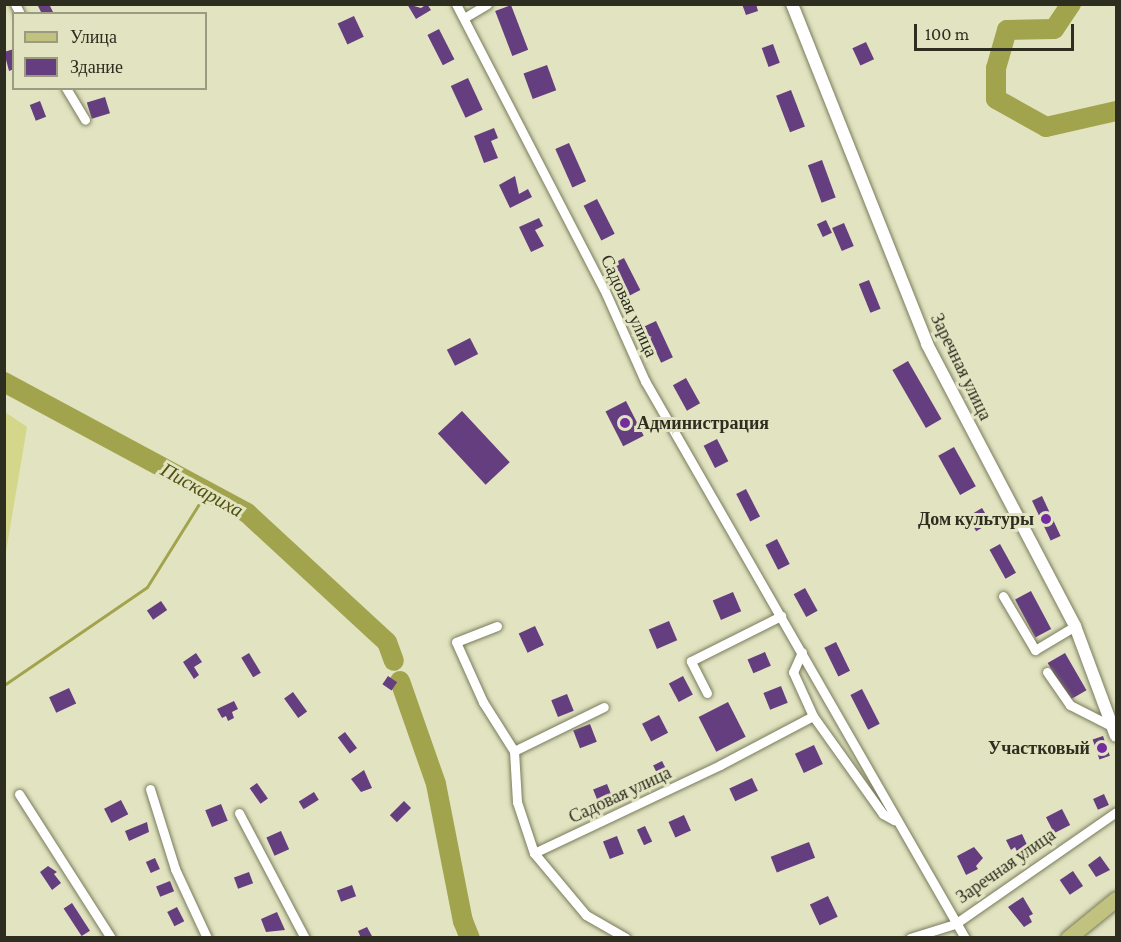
<!DOCTYPE html>
<html>
<head>
<meta charset="utf-8">
<style>
	body { margin:0 }
	#map { position:relative; width:1121px; height:942px; overflow:hidden; background:#e2e4c1; font-family:"Crimson Pro",serif }
	div>[style] { position:absolute }
	[style*='--x'] { left:calc(var(--x)*1px); top:calc(var(--y)*1px); width:calc(var(--w)*1px); rotate:calc(var(--a)*1deg) }
	.green>* { inset:0; background:#d4d689 }
	.stream>* { height:3px; margin:-1.5px; padding:0 1.5px; transform-origin:1.5px; border-radius:1.5px; background:#a2a44d }
	.river>* { height:20px; margin:-10px; padding:0 10px; transform-origin:10px; border-radius:10px; background:#a2a44d }
	.building>* { inset:0; background:#643e7e; transform-origin:0 0 }
	.roads { filter:drop-shadow(0 0 2px #797b5b) drop-shadow(0 0 2px #797b5b) }
	.minor>* { height:9px; margin:-4.5px; padding:0 4.5px; transform-origin:4.5px; border-radius:4.5px; background:#fff }
	.tertiary>* { height:12px; margin:-6px; padding:0 6px; transform-origin:6px; border-radius:6px; background:#fff }
	.primary>* { height:15px; margin:-7.5px; padding:0 7.5px; transform-origin:7.5px; border-radius:7.5px; background:#c1c27f }
	.dots>* { width:16px; height:16px; translate:-50% -50%; box-sizing:border-box; border:3px solid #e2e4c1; border-radius:50% }
	span { translate:-50% -50%; white-space:nowrap; text-align:center; line-height:1.15; -webkit-text-stroke:6px #e2e4c1; paint-order:stroke }
	.street-label { font-size:18px; color:#2d2d20 }
	.poi-label { font-size:18px; color:#2d2d20; font-weight:700 }
	.left { translate:0 -50%; text-align:left }
	.right { translate:-100% -50%; text-align:right }
	.water-label { font-size:20px; color:#525210; font-style:italic }
	.frame { position:absolute; inset:0; border:6px solid #2d2d20; pointer-events:none }
	.legend { position:absolute; left:12px; top:12px; width:195px; height:78px; box-sizing:border-box; background:#e2e4c1; border:2px solid #9a9b81; margin:0; padding:8px 10px; list-style:none; font-size:18px; color:#2d2d20 }
	.legend li { display:flex; align-items:center; gap:12px; height:30px }
	.legend b { width:30px; border:2px solid #9a9b81 }
	.scale { position:absolute; left:914px; top:24px; width:160px; height:27px; box-sizing:border-box; border:3px solid #2d2d20; border-top:0; padding-left:8px; font-size:18px; line-height:21px; white-space:nowrap; color:#2d2d20; -webkit-text-stroke:4px #e2e4c1; paint-order:stroke }
</style>
</head>
<body>
<div id="map">
	<div class="green">
		<div style="clip-path:polygon(5px 412px,27px 427px,5px 558px,4px 558px)"></div>
	</div>
	<div class="stream">
		<div style="--x:4;--y:685;--w:173;--a:-34.4"></div>
		<div style="--x:147;--y:587;--w:113;--a:-58"></div>
	</div>
	<div class="river">
		<div style="--x:1071;--y:4;--w:30;--a:124"></div>
		<div style="--x:1054;--y:29;--w:47;--a:178.8"></div>
		<div style="--x:1007;--y:30;--w:40;--a:106"></div>
		<div style="--x:996;--y:68;--w:31;--a:90"></div>
		<div style="--x:996;--y:99;--w:57;--a:29.2"></div>
		<div style="--x:1046;--y:127;--w:72;--a:-12.9"></div>
		<div style="--x:4;--y:382;--w:276;--a:28.3"></div>
		<div style="--x:247;--y:513;--w:190;--a:42.7"></div>
		<div style="--x:387;--y:642;--w:20;--a:70"></div>
		<div style="--x:400;--y:681;--w:109;--a:70.7"></div>
		<div style="--x:436;--y:784;--w:140;--a:78.9"></div>
		<div style="--x:463;--y:921;--w:18;--a:68"></div>
	</div>
	<div class="building">
		<div style="clip-path:polygon(37px 4px,49px 4px,54px 14px,42px 14px)"></div>
		<div style="clip-path:polygon(407px 4px,421px 8px,427px 4px,431px 10px,416px 19px)"></div>
		<div style="clip-path:polygon(742px 4px,756px 4px,758px 11px,746px 15px)"></div>
		<div style="left:511px;top:5px;width:48px;height:17px;rotate:69deg"></div>
		<div style="left:354px;top:16px;width:23px;height:18px;rotate:65deg"></div>
		<div style="left:439px;top:29px;width:34px;height:13px;rotate:63deg"></div>
		<div style="left:866px;top:42px;width:19px;height:15px;rotate:65deg"></div>
		<div style="left:773px;top:44px;width:20px;height:12px;rotate:70deg"></div>
		<div style="clip-path:polygon(14px 49px,14px 69px,9px 71px,4px 52px)"></div>
		<div style="left:547px;top:65px;width:27px;height:25px;rotate:70deg"></div>
		<div style="left:468px;top:78px;width:35px;height:19px;rotate:65deg"></div>
		<div style="left:791px;top:90px;width:39px;height:16px;rotate:69deg"></div>
		<div style="left:105px;top:97px;width:17px;height:19px;rotate:73deg"></div>
		<div style="left:40px;top:101px;width:17px;height:11px;rotate:69deg"></div>
		<div style="clip-path:polygon(494px 128px,498px 138px,491px 141px,498px 158px,484px 163px,474px 136px)"></div>
		<div style="left:569px;top:143px;width:42px;height:15px;rotate:66deg"></div>
		<div style="left:822px;top:160px;width:40px;height:15px;rotate:70deg"></div>
		<div style="clip-path:polygon(515px 176px,519px 194px,528px 189px,532px 197px,510px 208px,499px 185px)"></div>
		<div style="left:597px;top:199px;width:39px;height:15px;rotate:63deg"></div>
		<div style="clip-path:polygon(539px 218px,543px 226px,535px 230px,544px 246px,531px 252px,519px 227px)"></div>
		<div style="left:826px;top:220px;width:14px;height:10px;rotate:65deg"></div>
		<div style="left:844px;top:223px;width:25px;height:13px;rotate:67deg"></div>
		<div style="left:624px;top:258px;width:36px;height:14px;rotate:63deg"></div>
		<div style="left:869px;top:280px;width:31px;height:11px;rotate:68deg"></div>
		<div style="left:656px;top:321px;width:40px;height:13px;rotate:65deg"></div>
		<div style="left:470px;top:338px;width:18px;height:26px;rotate:63deg"></div>
		<div style="left:908px;top:361px;width:67px;height:18px;rotate:60deg"></div>
		<div style="left:686px;top:378px;width:29px;height:15px;rotate:61deg"></div>
		<div style="left:626px;top:401px;width:39px;height:23px;rotate:63deg"></div>
		<div style="left:462px;top:411px;width:70px;height:33px;rotate:47deg"></div>
		<div style="left:717px;top:439px;width:25px;height:15px;rotate:63deg"></div>
		<div style="left:954px;top:447px;width:45px;height:18px;rotate:61deg"></div>
		<div style="left:746px;top:489px;width:31px;height:11px;rotate:63deg"></div>
		<div style="left:1042px;top:496px;width:44px;height:11px;rotate:65deg"></div>
		<div style="left:982px;top:508px;width:17px;height:17px;rotate:59deg"></div>
		<div style="left:777px;top:539px;width:28px;height:13px;rotate:63deg"></div>
		<div style="left:1000px;top:544px;width:33px;height:12px;rotate:61deg"></div>
		<div style="left:805px;top:588px;width:26px;height:13px;rotate:61deg"></div>
		<div style="left:1031px;top:591px;width:43px;height:18px;rotate:62deg"></div>
		<div style="left:733px;top:592px;width:21px;height:22px;rotate:67deg"></div>
		<div style="left:161px;top:601px;width:11px;height:17px;rotate:56deg"></div>
		<div style="left:669px;top:621px;width:21px;height:22px;rotate:67deg"></div>
		<div style="left:535px;top:626px;width:21px;height:18px;rotate:65deg"></div>
		<div style="left:836px;top:642px;width:32px;height:13px;rotate:64deg"></div>
		<div style="left:765px;top:652px;width:15px;height:19px;rotate:67deg"></div>
		<div style="clip-path:polygon(196px 653px,202px 662px,194px 667px,199px 675px,194px 679px,183px 662px)"></div>
		<div style="left:249px;top:653px;width:23px;height:9px;rotate:59deg"></div>
		<div style="left:1065px;top:653px;width:43px;height:20px;rotate:60deg"></div>
		<div style="left:388px;top:676px;width:11px;height:10px;rotate:34deg"></div>
		<div style="left:683px;top:676px;width:21px;height:16px;rotate:62deg"></div>
		<div style="left:781px;top:686px;width:18px;height:19px;rotate:68deg"></div>
		<div style="left:69px;top:688px;width:17px;height:22px;rotate:65deg"></div>
		<div style="left:862px;top:689px;width:39px;height:13px;rotate:63deg"></div>
		<div style="left:293px;top:692px;width:24px;height:11px;rotate:54deg"></div>
		<div style="left:567px;top:694px;width:18px;height:17px;rotate:68deg"></div>
		<div style="clip-path:polygon(234px 701px,238px 709px,232px 712px,234px 718px,228px 721px,226px 716px,222px 718px,217px 709px)"></div>
		<div style="left:728px;top:702px;width:39px;height:33px;rotate:63deg"></div>
		<div style="left:659px;top:715px;width:20px;height:19px;rotate:63deg"></div>
		<div style="left:590px;top:724px;width:19px;height:18px;rotate:69deg"></div>
		<div style="left:345px;top:732px;width:20px;height:9px;rotate:53deg"></div>
		<div style="left:1103px;top:736px;width:21px;height:11px;rotate:71deg"></div>
		<div style="left:814px;top:745px;width:21px;height:21px;rotate:65deg"></div>
		<div style="left:662px;top:761px;width:18px;height:10px;rotate:63deg"></div>
		<div style="clip-path:polygon(364px 770px,372px 788px,361px 792px,351px 779px)"></div>
		<div style="left:752px;top:778px;width:14px;height:25px;rotate:65deg"></div>
		<div style="left:257px;top:783px;width:19px;height:9px;rotate:55deg"></div>
		<div style="left:607px;top:784px;width:22px;height:15px;rotate:68deg"></div>
		<div style="left:314px;top:792px;width:9px;height:18px;rotate:58deg"></div>
		<div style="left:1104px;top:794px;width:12px;height:12px;rotate:66deg"></div>
		<div style="left:121px;top:800px;width:16px;height:19px;rotate:63deg"></div>
		<div style="left:404px;top:801px;width:10px;height:20px;rotate:45deg"></div>
		<div style="left:221px;top:804px;width:18px;height:17px;rotate:68deg"></div>
		<div style="left:1062px;top:809px;width:18px;height:18px;rotate:63deg"></div>
		<div style="left:684px;top:815px;width:17px;height:17px;rotate:66deg"></div>
		<div style="clip-path:polygon(147px 822px,149px 832px,129px 841px,125px 831px)"></div>
		<div style="left:645px;top:826px;width:17px;height:9px;rotate:65deg"></div>
		<div style="left:281px;top:831px;width:20px;height:16px;rotate:66deg"></div>
		<div style="clip-path:polygon(1022px 834px,1029px 849px,1018px 854px,1015px 847px,1011px 850px,1006px 840px)"></div>
		<div style="left:617px;top:836px;width:19px;height:15px;rotate:69deg"></div>
		<div style="left:809px;top:842px;width:17px;height:41px;rotate:69deg"></div>
		<div style="clip-path:polygon(974px 847px,983px 858px,976px 866px,978px 869px,966px 875px,957px 856px)"></div>
		<div style="clip-path:polygon(1100px 856px,1110px 870px,1096px 877px,1088px 865px)"></div>
		<div style="left:155px;top:858px;width:12px;height:10px;rotate:66deg"></div>
		<div style="clip-path:polygon(48px 866px,57px 872px,54px 874px,61px 883px,52px 890px,40px 872px)"></div>
		<div style="left:1073px;top:871px;width:18px;height:16px;rotate:56deg"></div>
		<div style="left:249px;top:872px;width:12px;height:16px;rotate:70deg"></div>
		<div style="left:170px;top:881px;width:11px;height:15px;rotate:68deg"></div>
		<div style="left:352px;top:885px;width:12px;height:16px;rotate:70deg"></div>
		<div style="left:828px;top:896px;width:23px;height:20px;rotate:65deg"></div>
		<div style="clip-path:polygon(1023px 897px,1033px 914px,1029px 916px,1032px 922px,1024px 927px,1008px 907px)"></div>
		<div style="left:72px;top:903px;width:33px;height:10px;rotate:57deg"></div>
		<div style="left:177px;top:907px;width:16px;height:11px;rotate:63deg"></div>
		<div style="clip-path:polygon(277px 912px,285px 930px,266px 932px,261px 919px)"></div>
		<div style="clip-path:polygon(367px 927px,373px 938px,361px 938px,358px 931px)"></div>
	</div>
	<div class="roads">
		<div class="minor">
			<div style="--x:15;--y:4;--w:11;--a:63"></div>
			<div style="--x:456;--y:4;--w:321;--a:62.6"></div>
			<div style="--x:604;--y:289;--w:101;--a:66"></div>
			<div style="--x:645;--y:381;--w:642;--a:60.12"></div>
			<div style="--x:464;--y:18;--w:27;--a:-31"></div>
			<div style="--x:66;--y:88;--w:37;--a:59"></div>
			<div style="--x:1003;--y:596;--w:63;--a:59.3"></div>
			<div style="--x:1035;--y:650;--w:47;--a:-31"></div>
			<div style="--x:497;--y:626;--w:44;--a:158.7"></div>
			<div style="--x:456;--y:642;--w:66;--a:65.8"></div>
			<div style="--x:483;--y:702;--w:58;--a:57.7"></div>
			<div style="--x:514;--y:751;--w:51;--a:86.6"></div>
			<div style="--x:517;--y:802;--w:54;--a:71.6"></div>
			<div style="--x:534;--y:853;--w:81;--a:50"></div>
			<div style="--x:586;--y:915;--w:46;--a:29.9"></div>
			<div style="--x:802;--y:652;--w:22;--a:114"></div>
			<div style="--x:793;--y:672;--w:48;--a:65.6"></div>
			<div style="--x:813;--y:716;--w:120;--a:54.5"></div>
			<div style="--x:883;--y:814;--w:13;--a:29"></div>
			<div style="--x:1047;--y:672;--w:40;--a:55.1"></div>
			<div style="--x:1070;--y:705;--w:48;--a:27.1"></div>
			<div style="--x:707;--y:693;--w:36;--a:-117"></div>
			<div style="--x:691;--y:661;--w:101;--a:-26.6"></div>
			<div style="--x:514;--y:751;--w:100;--a:-26.1"></div>
			<div style="--x:150;--y:789;--w:84;--a:72.6"></div>
			<div style="--x:175;--y:869;--w:76;--a:65.1"></div>
			<div style="--x:19;--y:794;--w:171;--a:57.4"></div>
			<div style="--x:239;--y:813;--w:141;--a:62.2"></div>
			<div style="--x:534;--y:853;--w:206;--a:-25.3"></div>
			<div style="--x:720;--y:765;--w:105;--a:-27.8"></div>
			<div style="--x:910;--y:938;--w:47;--a:-17.3"></div>
			<div style="--x:955;--y:924;--w:196;--a:-34.8"></div>
		</div>
		<div class="tertiary">
			<div style="--x:792;--y:4;--w:366;--a:68.3"></div>
			<div style="--x:927;--y:344;--w:318;--a:62.3"></div>
			<div style="--x:1075;--y:626;--w:117;--a:69.6"></div>
		</div>
		<div class="primary">
			<div style="--x:1068;--y:938;--w:62;--a:-39.1"></div>
		</div>
	</div>
	<div class="dots">
		<div style="left:625px;top:423px;background:#752c9f"></div>
		<div style="left:1046px;top:519px;background:#752c9f"></div>
		<div style="left:1102px;top:748px;background:#752c9f"></div>
	</div>
	<div class="street-label">
		<span style="left:629px;top:306px;rotate:65deg">Садовая улица</span>
		<span style="left:961px;top:367px;rotate:64deg">Заречная улица</span>
		<span style="left:620px;top:795px;rotate:-25deg">Садовая улица</span>
		<span style="left:1006px;top:866px;rotate:-35deg">Заречная улица</span>
	</div>
	<div class="poi-label">
		<span class="left" style="left:637px;top:423px">Администрация</span>
		<span class="right" style="left:1034px;top:519px">Дом культуры</span>
		<span class="right" style="left:1090px;top:748px">Участковый</span>
	</div>
	<div class="water-label">
		<span style="left:202px;top:490px;rotate:29deg">Пискариха</span>
	</div>
	<div class="frame"></div>
	<ul class="legend">
	<li><b style="height:8px;background:#c1c27f"></b>Улица</li>
	<li><b style="height:16px;background:#643e7e"></b>Здание</li>
	</ul>
	<div class="scale">100 m</div>
</div>
</body>
</html>
